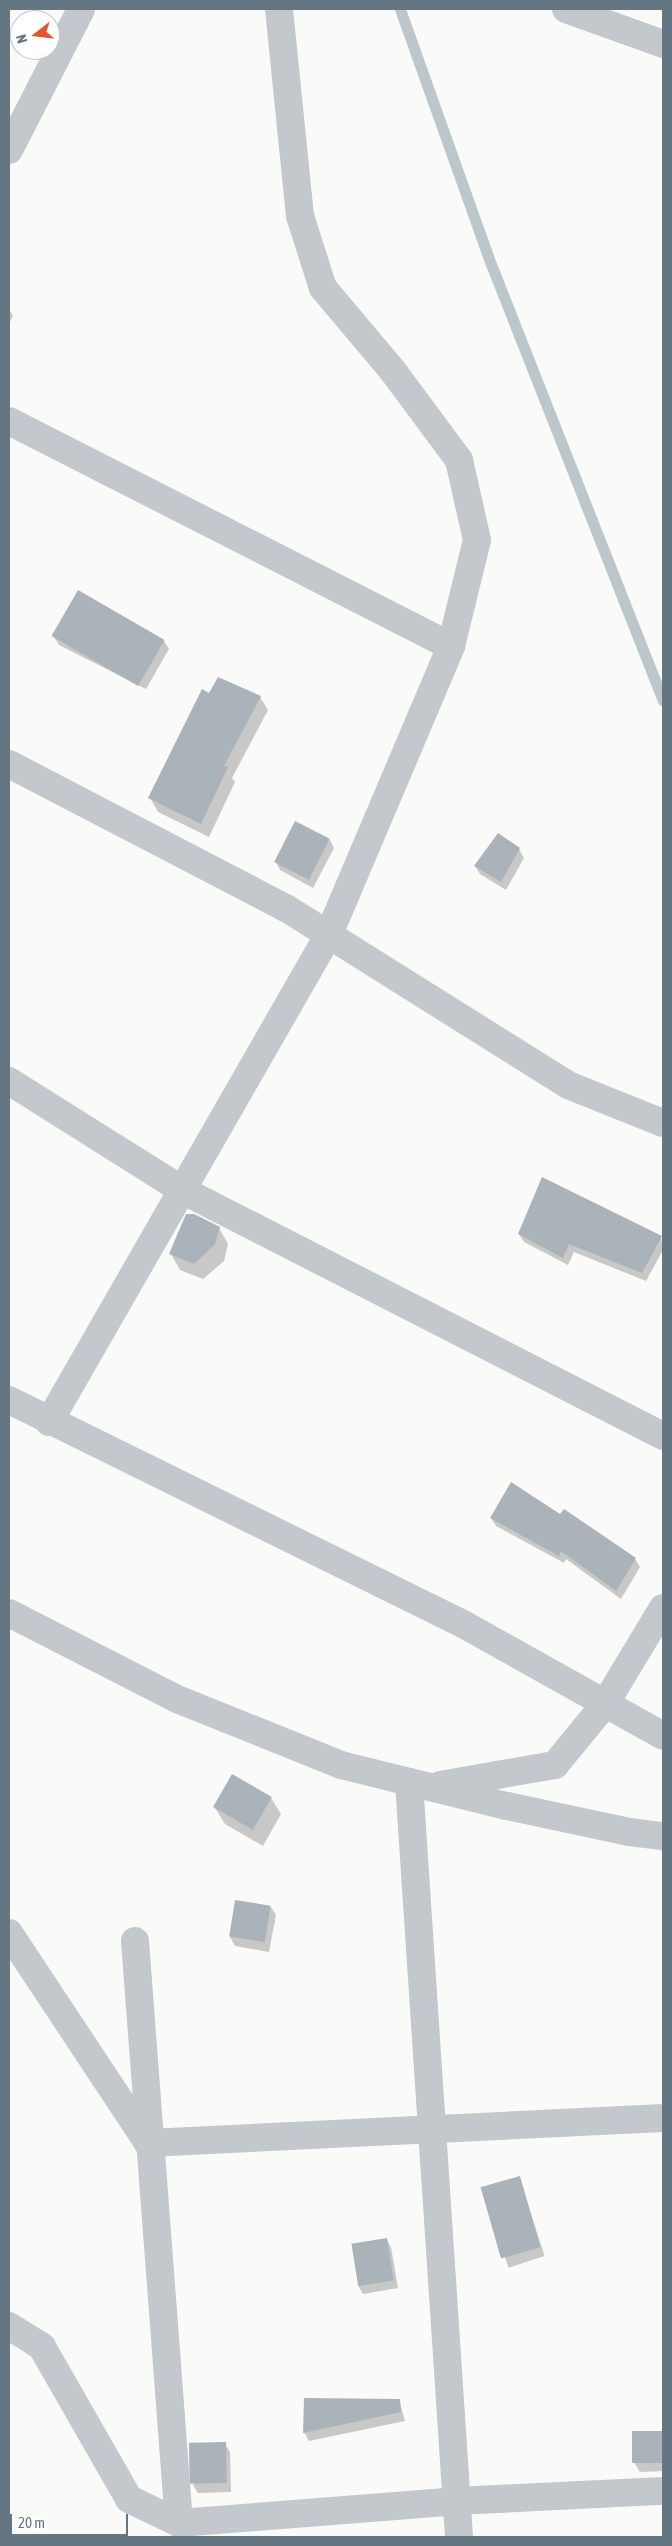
<!DOCTYPE html>
<html>
<head>
<meta charset="utf-8">
<style>
	body { margin:0 }
	#map { position:relative; width:672px; height:2546px; overflow:hidden; background:#fafaf8; font-family:"Asap Condensed",sans-serif }
	div>[style] { position:absolute }
	[style*='--x'] { left:calc(var(--x)*1px); top:calc(var(--y)*1px); width:calc(var(--w)*1px); rotate:calc(var(--a)*1deg) }
	.shadow>* { inset:0; background:#0003; transform-origin:0 0 }
	.stream>* { height:11px; margin:-5.5px; padding:0 5.5px; transform-origin:5.5px; border-radius:5.5px; background:#bbc7cb }
	.building>* { inset:0; background:#aab3b9; transform-origin:0 0 }
	.minor>* { height:28px; margin:-14px; padding:0 14px; transform-origin:14px; border-radius:14px; background:#c3c8cc }
	span { translate:-50% -50%; white-space:nowrap; text-align:center; line-height:1.15; -webkit-text-stroke:5px #fff; paint-order:stroke }
	.frame { position:absolute; inset:0; border:10px solid #657683; pointer-events:none }
	.north { position:absolute; left:10px; top:10px; width:50px; height:50px; box-sizing:border-box; background:#fff; border:1px solid #c1c8cd; border-radius:50%; rotate:254deg; font-size:14px; font-weight:700; line-height:20px; text-align:center; color:#657683 }
	.north::after { content:''; display:block; margin:auto; width:18px; height:22px; background:#e4572e; clip-path:polygon(50% 0,100% 100%,50% 72%,0 100%) }
	.scale { position:absolute; left:10px; top:2514px; width:118px; height:22px; box-sizing:border-box; border:2px solid #657683; border-top:0; padding-left:6px; font-size:15px; line-height:18px; white-space:nowrap; color:#657683; -webkit-text-stroke:4px #fff; paint-order:stroke }
</style>
</head>
<body>
<div id="map">
	<div class="shadow">
		<div style="clip-path:polygon(9px 309px,13px 316px,9px 324px)"></div>
		<div style="clip-path:polygon(54px 637px,164px 641px,169px 649px,146px 689px,59px 645px)"></div>
		<div style="clip-path:polygon(210px 695px,260px 697px,268px 710px,232px 778px,235px 782px,209px 837px,158px 812px,150px 798px)"></div>
		<div style="clip-path:polygon(330px 840px,334px 848px,313px 888px,280px 870px,276px 862px)"></div>
		<div style="clip-path:polygon(519px 849px,524px 858px,506px 890px,480px 874px,475px 866px)"></div>
		<div style="clip-path:polygon(219px 1228px,228px 1244px,224px 1261px,203px 1279px,180px 1270px,171px 1254px)"></div>
		<div style="clip-path:polygon(519px 1234px,661px 1237px,663px 1250px,646px 1281px,574px 1252px,568px 1265px,524px 1242px)"></div>
		<div style="clip-path:polygon(560px 1516px,635px 1559px,640px 1567px,621px 1599px,566px 1559px,564px 1563px,496px 1526px,491px 1518px)"></div>
		<div style="clip-path:polygon(271px 1798px,281px 1814px,263px 1846px,225px 1824px,215px 1808px)"></div>
		<div style="clip-path:polygon(271px 1907px,276px 1915px,269px 1952px,235px 1946px,230px 1937px)"></div>
		<div style="left:519px;top:2177px;width:83px;height:38px;rotate:72deg"></div>
		<div style="clip-path:polygon(386px 2239px,391px 2247px,398px 2288px,363px 2294px,358px 2285px)"></div>
		<div style="clip-path:polygon(399px 2400px,405px 2421px,309px 2441px,304px 2432px)"></div>
		<div style="clip-path:polygon(663px 2432px,663px 2471px,640px 2472px,635px 2464px,634px 2433px)"></div>
		<div style="clip-path:polygon(225px 2444px,230px 2452px,231px 2492px,198px 2493px,193px 2485px)"></div>
	</div>
	<div class="stream">
		<div style="--x:400;--y:9;--w:271;--a:70.4"></div>
		<div style="--x:491;--y:264;--w:469;--a:68.5"></div>
	</div>
	<div class="building">
		<div style="left:78px;top:590px;width:100px;height:53px;rotate:30deg"></div>
		<div style="clip-path:polygon(218px 677px,261px 696px,224px 766px,228px 767px,201px 824px,148px 798px,202px 689px,209px 693px)"></div>
		<div style="left:295px;top:821px;width:39px;height:46px;rotate:27deg"></div>
		<div style="clip-path:polygon(498px 833px,520px 848px,501px 882px,474px 866px)"></div>
		<div style="clip-path:polygon(542px 1177px,662px 1236px,642px 1273px,569px 1244px,563px 1258px,518px 1234px)"></div>
		<div style="clip-path:polygon(186px 1214px,194px 1214px,220px 1227px,215px 1244px,194px 1264px,169px 1254px)"></div>
		<div style="clip-path:polygon(511px 1482px,560px 1514px,564px 1509px,636px 1558px,616px 1591px,561px 1551px,559px 1556px,490px 1518px)"></div>
		<div style="left:232px;top:1774px;width:46px;height:38px;rotate:30deg"></div>
		<div style="left:235px;top:1900px;width:36px;height:37px;rotate:9deg"></div>
		<div style="left:520px;top:2176px;width:74px;height:41px;rotate:74deg"></div>
		<div style="left:387px;top:2238px;width:43px;height:36px;rotate:81deg"></div>
		<div style="clip-path:polygon(304px 2398px,400px 2399px,401px 2412px,303px 2433px)"></div>
		<div style="left:663px;top:2431px;width:32px;height:31px;rotate:90deg"></div>
		<div style="left:226px;top:2442px;width:41px;height:37px;rotate:89deg"></div>
	</div>
	<div class="minor">
		<div style="--x:566;--y:9;--w:103;--a:19.8"></div>
		<div style="--x:9;--y:150;--w:158;--a:-62.9"></div>
		<div style="--x:9;--y:421;--w:496;--a:27"></div>
		<div style="--x:9;--y:764;--w:312;--a:27.5"></div>
		<div style="--x:286;--y:908;--w:333;--a:32.1"></div>
		<div style="--x:568;--y:1085;--w:102;--a:21.8"></div>
		<div style="--x:9;--y:1081;--w:204;--a:32.2"></div>
		<div style="--x:182;--y:1190;--w:540;--a:27.09"></div>
		<div style="--x:9;--y:1400;--w:506;--a:26.26"></div>
		<div style="--x:463;--y:1624;--w:229;--a:29.2"></div>
		<div style="--x:49;--y:1422;--w:563;--a:-60.15"></div>
		<div style="--x:329;--y:934;--w:313;--a:-67"></div>
		<div style="--x:451;--y:646;--w:109;--a:-76.2"></div>
		<div style="--x:477;--y:540;--w:82;--a:-102.7"></div>
		<div style="--x:459;--y:460;--w:111;--a:-126.6"></div>
		<div style="--x:393;--y:371;--w:109;--a:-130.1"></div>
		<div style="--x:323;--y:288;--w:76;--a:-107.7"></div>
		<div style="--x:300;--y:216;--w:208;--a:-95.8"></div>
		<div style="--x:9;--y:1613;--w:189;--a:27.1"></div>
		<div style="--x:177;--y:1699;--w:177;--a:21.9"></div>
		<div style="--x:341;--y:1765;--w:171;--a:13.9"></div>
		<div style="--x:507;--y:1806;--w:125;--a:12"></div>
		<div style="--x:629;--y:1832;--w:34;--a:7"></div>
		<div style="--x:409;--y:1782;--w:757;--a:86.21"></div>
		<div style="--x:440;--y:1785;--w:117;--a:-9.9"></div>
		<div style="--x:555;--y:1765;--w:79;--a:-50.7"></div>
		<div style="--x:605;--y:1704;--w:112;--a:-58.9"></div>
		<div style="--x:9;--y:1933;--w:252;--a:56.5"></div>
		<div style="--x:148;--y:2143;--w:516;--a:-2.78"></div>
		<div style="--x:135;--y:1941;--w:584;--a:85.68"></div>
		<div style="--x:9;--y:2326;--w:39;--a:32"></div>
		<div style="--x:42;--y:2347;--w:175;--a:60.2"></div>
		<div style="--x:129;--y:2499;--w:55;--a:25.6"></div>
		<div style="--x:179;--y:2523;--w:278;--a:-4.5"></div>
		<div style="--x:456;--y:2501;--w:207;--a:-2.8"></div>
	</div>
	<div class="frame"></div>
	<div class="north">N</div>
	<div class="scale">20 m</div>
</div>
</body>
</html>
